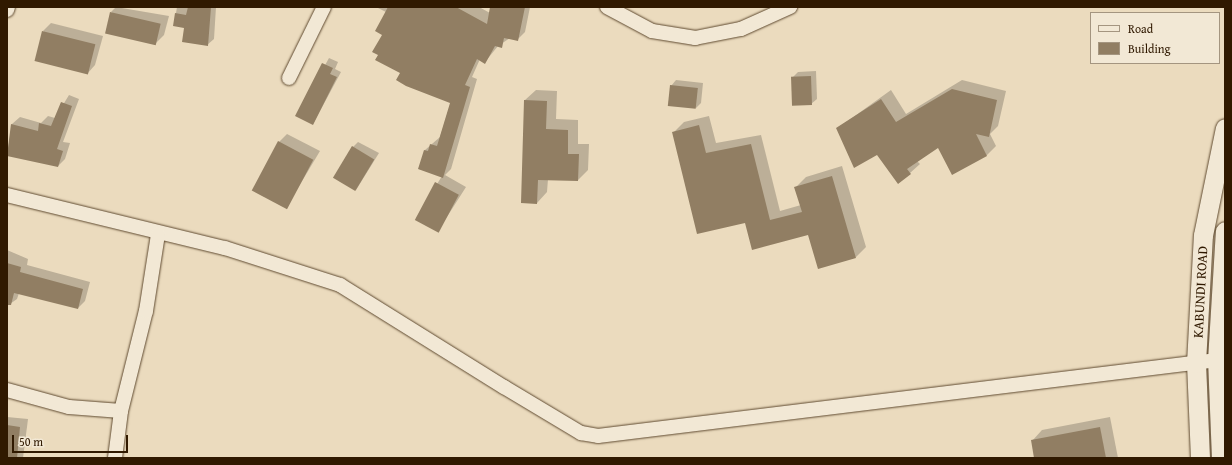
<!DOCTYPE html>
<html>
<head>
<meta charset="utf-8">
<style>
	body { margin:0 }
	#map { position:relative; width:1232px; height:465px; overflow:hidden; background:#ebdbbe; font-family:"Gentium Book Plus",serif }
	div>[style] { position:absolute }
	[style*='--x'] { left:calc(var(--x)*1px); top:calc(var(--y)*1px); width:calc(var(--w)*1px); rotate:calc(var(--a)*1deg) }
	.shadow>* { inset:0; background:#0003 }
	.building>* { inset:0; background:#917e63; transform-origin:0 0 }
	.roads { filter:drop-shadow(0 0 1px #5f4a30) drop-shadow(0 0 1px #5f4a30) }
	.street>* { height:14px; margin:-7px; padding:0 7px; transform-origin:7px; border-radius:7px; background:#f2e8d5 }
	.secondary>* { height:19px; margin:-9.5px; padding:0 9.5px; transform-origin:9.5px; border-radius:9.5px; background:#f2e8d5 }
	span { translate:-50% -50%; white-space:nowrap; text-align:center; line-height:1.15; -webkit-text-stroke:3px #f2e8d5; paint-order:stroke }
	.street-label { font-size:14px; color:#301900 }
	.frame { position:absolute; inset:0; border:8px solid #301900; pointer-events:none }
	.legend { position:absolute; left:1090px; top:12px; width:130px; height:52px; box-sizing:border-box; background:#f2e8d5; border:1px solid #a49580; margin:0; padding:5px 7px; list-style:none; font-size:12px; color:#301900 }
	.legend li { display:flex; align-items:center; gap:8px; height:20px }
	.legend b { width:20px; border:1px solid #a49580 }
	.scale { position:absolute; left:12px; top:435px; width:116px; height:18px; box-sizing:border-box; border:2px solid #301900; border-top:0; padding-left:5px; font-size:12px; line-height:14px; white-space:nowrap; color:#301900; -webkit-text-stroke:3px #f2e8d5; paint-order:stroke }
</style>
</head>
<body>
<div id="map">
	<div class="shadow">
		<div style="clip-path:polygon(116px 7px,169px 16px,164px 35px,156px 43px,111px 12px)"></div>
		<div style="clip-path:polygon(177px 7px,216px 7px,214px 39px,207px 45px,185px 27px,174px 25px)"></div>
		<div style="clip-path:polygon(376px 7px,479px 7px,490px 13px,491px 7px,530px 7px,525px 32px,517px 40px,510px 38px,498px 46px,485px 62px,480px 59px,472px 77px,477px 79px,451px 169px,445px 175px,466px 187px,438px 231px,416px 218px,442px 176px,419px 169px,425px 150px,440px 137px,451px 102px,379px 54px,386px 12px)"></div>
		<div style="clip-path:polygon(51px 23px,103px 36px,95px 65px,87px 74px,43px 31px)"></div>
		<div style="clip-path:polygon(329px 58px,338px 62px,335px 69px,341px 72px,313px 124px,297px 116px)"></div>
		<div style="clip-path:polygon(816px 71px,817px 99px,811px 104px,792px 78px,798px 72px)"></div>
		<div style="clip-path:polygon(676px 80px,703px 83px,701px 103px,696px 108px,671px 86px)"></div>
		<div style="clip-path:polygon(962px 80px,1006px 91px,998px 126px,990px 134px,996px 146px,987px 155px,952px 173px,938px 146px,917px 161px,920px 164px,910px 173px,838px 128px,891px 90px,906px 114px)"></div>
		<div style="clip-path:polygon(536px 90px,557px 91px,556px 119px,578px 120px,578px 144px,589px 144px,588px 170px,578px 180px,548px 179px,547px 192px,537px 203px,525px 100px)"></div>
		<div style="clip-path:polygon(69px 95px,79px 99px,63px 142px,70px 143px,65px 159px,58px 166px,7px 155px,12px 124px,20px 117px,41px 123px,48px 116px,55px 118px)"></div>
		<div style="clip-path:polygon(709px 116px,716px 143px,761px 135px,780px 211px,801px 205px,796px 187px,806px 177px,842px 166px,866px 247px,856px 257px,809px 233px,745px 222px,674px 132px,684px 122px)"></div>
		<div style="clip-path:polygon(287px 134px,320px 151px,286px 208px,279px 142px)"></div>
		<div style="clip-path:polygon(358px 142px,379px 153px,356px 190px,353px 147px)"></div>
		<div style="clip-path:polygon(7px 250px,28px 259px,27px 265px,90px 282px,85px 301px,78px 308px,19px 293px,17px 299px,7px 306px)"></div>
		<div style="clip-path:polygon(7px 417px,28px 419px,23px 458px,7px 458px)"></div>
		<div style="clip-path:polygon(1110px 417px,1118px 458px,1035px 458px,1032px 441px,1042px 430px)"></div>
	</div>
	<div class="building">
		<div style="clip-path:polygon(188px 7px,211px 7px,208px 46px,182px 42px,184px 28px,173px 26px,175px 13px,186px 15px)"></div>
		<div style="clip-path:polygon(388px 7px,456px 7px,487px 24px,490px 7px,525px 7px,518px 41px,504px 38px,502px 48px,495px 46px,485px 64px,477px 59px,465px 85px,470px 87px,443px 178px,418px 169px,424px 150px,428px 151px,430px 144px,437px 146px,450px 103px,406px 86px,396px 80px,400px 73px,375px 60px,378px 55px,372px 52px,382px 35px,375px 31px)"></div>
		<div style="left:110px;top:12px;width:52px;height:22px;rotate:13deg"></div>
		<div style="left:42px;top:31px;width:55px;height:31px;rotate:14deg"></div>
		<div style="clip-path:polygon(322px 63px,333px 68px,330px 74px,337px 77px,313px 125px,295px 116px)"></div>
		<div style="left:811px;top:76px;width:29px;height:20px;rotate:88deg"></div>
		<div style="left:670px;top:85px;width:28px;height:21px;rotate:6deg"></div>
		<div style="clip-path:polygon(952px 89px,997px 100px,989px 137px,976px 134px,987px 156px,952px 175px,938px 148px,907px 169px,911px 174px,898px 184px,877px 155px,854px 168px,836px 128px,881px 99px,896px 122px)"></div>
		<div style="clip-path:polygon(524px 100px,547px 101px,546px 129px,568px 130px,568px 154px,579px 154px,578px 181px,538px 180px,537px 204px,521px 203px)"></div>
		<div style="clip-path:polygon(61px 102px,72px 106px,57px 149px,63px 151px,58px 167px,7px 156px,11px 124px,38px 131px,39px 123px,51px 126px)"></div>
		<div style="clip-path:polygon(699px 125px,706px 153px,751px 144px,770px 220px,802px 212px,794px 187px,832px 176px,856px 258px,818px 269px,808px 235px,752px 250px,745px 223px,697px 234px,672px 132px)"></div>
		<div style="left:278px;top:141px;width:40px;height:56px;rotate:28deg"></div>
		<div style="left:352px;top:146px;width:26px;height:37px;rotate:31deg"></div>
		<div style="left:435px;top:182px;width:27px;height:43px;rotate:28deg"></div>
		<div style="clip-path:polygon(7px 263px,21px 267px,20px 272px,83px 289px,78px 309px,14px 293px,11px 305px,7px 305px)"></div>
		<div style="clip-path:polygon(7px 425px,20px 427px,17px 458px,7px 458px)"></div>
		<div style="clip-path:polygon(1100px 427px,1106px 458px,1034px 458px,1031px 440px)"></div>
	</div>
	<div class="roads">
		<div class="street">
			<div style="--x:607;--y:7;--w:51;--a:28.1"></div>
			<div style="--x:652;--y:31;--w:44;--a:9.2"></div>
			<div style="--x:695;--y:38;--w:47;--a:-11.1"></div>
			<div style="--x:741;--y:29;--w:54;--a:-24.2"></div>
			<div style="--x:7;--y:10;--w:3;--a:-72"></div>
			<div style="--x:289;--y:78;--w:79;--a:-63.8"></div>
			<div style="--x:7;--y:195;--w:224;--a:13.7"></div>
			<div style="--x:225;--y:248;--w:121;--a:17.8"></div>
			<div style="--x:340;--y:285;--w:193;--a:31.9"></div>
			<div style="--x:504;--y:387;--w:90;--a:30.9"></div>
			<div style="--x:581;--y:433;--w:17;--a:10"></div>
			<div style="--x:598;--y:436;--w:624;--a:-7"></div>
			<div style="--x:7;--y:390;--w:64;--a:15.3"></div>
			<div style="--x:69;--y:407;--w:52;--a:4.4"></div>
			<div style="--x:121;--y:411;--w:103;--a:-76"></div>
			<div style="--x:146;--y:311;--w:78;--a:-81.1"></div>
			<div style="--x:115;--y:458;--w:47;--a:-82.7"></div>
		</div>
		<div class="secondary">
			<div style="--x:1200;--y:458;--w:95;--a:-92.4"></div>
			<div style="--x:1196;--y:363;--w:128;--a:-86.9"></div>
			<div style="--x:1203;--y:235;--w:109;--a:-78.4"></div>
			<div style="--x:1221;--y:458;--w:98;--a:-92.3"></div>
			<div style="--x:1217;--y:360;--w:129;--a:-86.5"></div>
		</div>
	</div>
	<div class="street-label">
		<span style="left:1200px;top:292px;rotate:-87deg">KABUNDI ROAD</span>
	</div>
	<div class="frame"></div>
	<ul class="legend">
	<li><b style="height:5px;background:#f2e8d5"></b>Road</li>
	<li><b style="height:11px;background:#917e63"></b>Building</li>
	</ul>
	<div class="scale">50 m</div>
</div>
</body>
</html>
